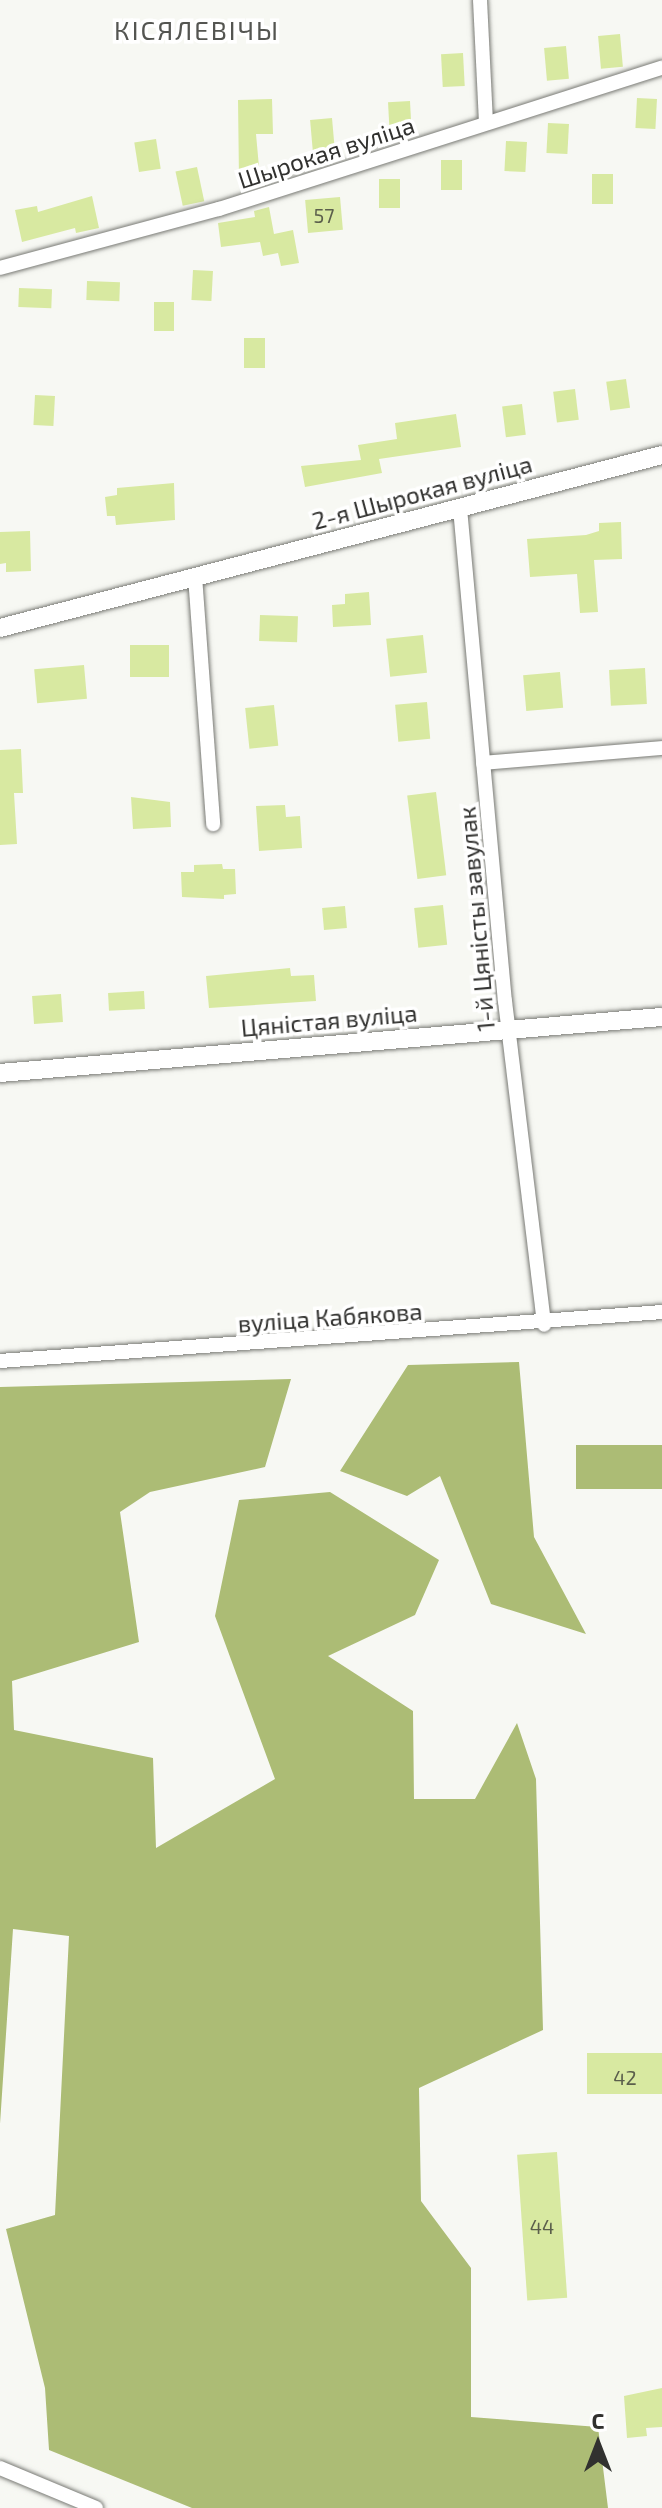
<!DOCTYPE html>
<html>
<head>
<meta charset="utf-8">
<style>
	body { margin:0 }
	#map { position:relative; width:662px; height:2508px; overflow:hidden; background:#f7f8f3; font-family:"Exo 2",sans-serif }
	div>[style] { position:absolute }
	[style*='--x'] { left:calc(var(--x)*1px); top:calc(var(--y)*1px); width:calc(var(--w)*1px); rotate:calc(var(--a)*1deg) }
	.forest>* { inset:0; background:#acbc75; transform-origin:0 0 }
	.building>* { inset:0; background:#d8e9a1; transform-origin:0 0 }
	.roads { filter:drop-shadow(0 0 2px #797a75) drop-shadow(0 0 2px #797a75) }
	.minor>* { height:14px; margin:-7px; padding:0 7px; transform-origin:7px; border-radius:7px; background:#fff }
	.tertiary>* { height:18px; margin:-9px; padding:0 9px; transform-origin:9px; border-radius:9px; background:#fff }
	span { translate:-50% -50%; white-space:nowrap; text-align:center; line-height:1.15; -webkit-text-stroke:7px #fff; paint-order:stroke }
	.number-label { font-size:20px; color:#5b5f4c }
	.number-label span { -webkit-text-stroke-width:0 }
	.street-label { font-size:24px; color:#31312f }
	.neighbourhood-label { font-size:26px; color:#545551; letter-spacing:2px }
	.north { position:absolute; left:558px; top:2404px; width:80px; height:80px; -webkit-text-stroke:6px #fff; paint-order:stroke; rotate:0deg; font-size:22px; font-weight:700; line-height:32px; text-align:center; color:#31312f }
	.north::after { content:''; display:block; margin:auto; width:28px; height:36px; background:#31312f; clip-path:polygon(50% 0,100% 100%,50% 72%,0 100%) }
</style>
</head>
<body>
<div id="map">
	<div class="forest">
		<div style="clip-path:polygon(519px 1362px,534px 1537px,586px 1634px,491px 1604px,440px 1476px,407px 1496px,340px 1471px,408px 1365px)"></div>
		<div style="clip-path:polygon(291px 1379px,265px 1467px,150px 1492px,120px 1512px,139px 1642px,12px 1681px,14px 1730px,153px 1758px,156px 1848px,275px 1779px,215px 1616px,239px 1500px,330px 1492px,439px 1560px,415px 1615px,328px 1656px,413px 1711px,414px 1799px,475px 1799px,517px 1723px,536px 1779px,543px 2030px,419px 2088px,421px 2201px,471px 2268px,471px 2417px,598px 2427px,608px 2508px,192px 2508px,49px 2450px,45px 2388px,6px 2229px,55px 2215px,69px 1936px,13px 1929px,0 2124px,0 1387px)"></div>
		<div style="left:662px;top:1445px;width:44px;height:86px;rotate:90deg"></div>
	</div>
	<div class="building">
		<div style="left:620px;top:34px;width:33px;height:22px;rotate:85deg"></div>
		<div style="left:566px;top:46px;width:33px;height:22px;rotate:85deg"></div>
		<div style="left:463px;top:53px;width:33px;height:22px;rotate:87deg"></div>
		<div style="left:637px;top:98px;width:20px;height:30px;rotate:3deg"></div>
		<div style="clip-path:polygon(272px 99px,273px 134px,256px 134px,260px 178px,239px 180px,238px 100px)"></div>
		<div style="left:410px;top:101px;width:33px;height:22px;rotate:87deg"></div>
		<div style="left:332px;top:118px;width:33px;height:22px;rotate:85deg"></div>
		<div style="left:548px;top:123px;width:21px;height:30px;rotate:3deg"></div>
		<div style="left:156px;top:139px;width:30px;height:22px;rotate:81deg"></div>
		<div style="left:506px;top:141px;width:21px;height:30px;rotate:3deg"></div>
		<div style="left:441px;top:160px;width:21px;height:30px"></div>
		<div style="left:197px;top:167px;width:35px;height:22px;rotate:78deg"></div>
		<div style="left:592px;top:174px;width:21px;height:30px"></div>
		<div style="left:379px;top:179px;width:21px;height:29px"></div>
		<div style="clip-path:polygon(92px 196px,99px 228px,76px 233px,75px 228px,22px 242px,15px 210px,37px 206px,38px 212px)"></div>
		<div style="left:340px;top:197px;width:33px;height:35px;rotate:85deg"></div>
		<div style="clip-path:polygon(269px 207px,274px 234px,293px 230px,299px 263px,281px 266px,278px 253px,263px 256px,260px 242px,221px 247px,218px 223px,255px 217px,254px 211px)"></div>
		<div style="left:193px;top:270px;width:20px;height:30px;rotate:3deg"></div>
		<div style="left:87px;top:281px;width:33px;height:19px;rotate:2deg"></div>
		<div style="left:19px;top:288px;width:33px;height:19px;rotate:2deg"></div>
		<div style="left:154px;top:302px;width:20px;height:29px"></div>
		<div style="left:244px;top:338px;width:21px;height:30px"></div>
		<div style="left:626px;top:379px;width:29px;height:20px;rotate:82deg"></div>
		<div style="left:575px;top:389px;width:31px;height:22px;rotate:83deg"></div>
		<div style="left:35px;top:395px;width:20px;height:30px;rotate:3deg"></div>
		<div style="left:522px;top:404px;width:31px;height:20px;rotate:83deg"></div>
		<div style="clip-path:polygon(456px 414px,461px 447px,379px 459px,382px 473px,305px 487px,301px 466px,361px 460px,358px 445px,397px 439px,395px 423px)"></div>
		<div style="clip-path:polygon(174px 483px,175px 520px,116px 525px,115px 516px,107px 516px,105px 497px,117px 495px,117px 488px)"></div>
		<div style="clip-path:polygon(621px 522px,622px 559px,594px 560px,598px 612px,580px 613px,577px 574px,530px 577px,527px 539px,586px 535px,599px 531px,599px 523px)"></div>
		<div style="clip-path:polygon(30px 531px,31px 571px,6px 572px,6px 563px,0 564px,0 532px)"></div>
		<div style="clip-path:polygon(369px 592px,371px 625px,333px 627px,332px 605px,345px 604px,345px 594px)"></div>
		<div style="left:260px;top:615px;width:38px;height:26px;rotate:2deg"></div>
		<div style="left:423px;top:635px;width:38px;height:37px;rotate:84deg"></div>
		<div style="left:130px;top:645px;width:39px;height:32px"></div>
		<div style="left:84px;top:665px;width:34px;height:50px;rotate:85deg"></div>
		<div style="left:645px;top:668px;width:36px;height:36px;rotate:87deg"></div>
		<div style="left:560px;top:672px;width:36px;height:37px;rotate:85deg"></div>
		<div style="left:427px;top:702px;width:37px;height:32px;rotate:85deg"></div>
		<div style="left:274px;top:705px;width:41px;height:29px;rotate:84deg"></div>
		<div style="clip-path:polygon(21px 749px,23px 793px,14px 793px,17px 844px,0 845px,0 750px)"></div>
		<div style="left:436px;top:792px;width:84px;height:29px;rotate:83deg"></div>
		<div style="clip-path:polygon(131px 797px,170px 802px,171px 827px,133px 829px)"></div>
		<div style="clip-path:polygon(285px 805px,286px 817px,300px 816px,302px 848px,259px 851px,256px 806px)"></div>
		<div style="clip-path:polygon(222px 864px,223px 869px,235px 869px,236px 894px,224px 895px,224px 899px,182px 897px,181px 872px,194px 872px,194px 865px)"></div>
		<div style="left:443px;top:905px;width:40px;height:29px;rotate:84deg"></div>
		<div style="left:345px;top:906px;width:22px;height:23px;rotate:85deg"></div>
		<div style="clip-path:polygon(290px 968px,291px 976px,314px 975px,316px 1001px,209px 1008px,206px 976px)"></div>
		<div style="left:144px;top:991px;width:18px;height:36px;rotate:87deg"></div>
		<div style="left:61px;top:994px;width:28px;height:29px;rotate:86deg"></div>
		<div style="left:662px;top:2053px;width:41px;height:75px;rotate:90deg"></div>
		<div style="left:557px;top:2152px;width:146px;height:40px;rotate:86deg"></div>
		<div style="clip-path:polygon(662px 2388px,662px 2427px,646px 2428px,647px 2436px,627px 2438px,624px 2396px)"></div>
	</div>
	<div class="roads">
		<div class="minor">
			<div style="--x:480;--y:0;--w:123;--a:87.2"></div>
			<div style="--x:0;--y:268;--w:227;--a:-15.1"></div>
			<div style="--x:219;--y:209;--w:465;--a:-17.7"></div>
			<div style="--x:460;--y:508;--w:495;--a:84.8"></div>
			<div style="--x:505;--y:1001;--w:326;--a:83.1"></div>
			<div style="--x:195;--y:576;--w:249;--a:85.8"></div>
			<div style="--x:483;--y:763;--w:180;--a:-4.8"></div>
			<div style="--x:0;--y:1361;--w:664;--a:-4.23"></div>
			<div style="--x:0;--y:2468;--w:104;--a:22.6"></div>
		</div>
		<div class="tertiary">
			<div style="--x:0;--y:628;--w:684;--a:-14.65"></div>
			<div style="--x:0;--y:1073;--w:664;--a:-4.84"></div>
		</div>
	</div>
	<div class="number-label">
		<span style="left:324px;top:215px">57</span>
		<span style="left:625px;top:2077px">42</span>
		<span style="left:542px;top:2226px">44</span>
	</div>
	<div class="street-label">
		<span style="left:326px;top:152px;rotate:-18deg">Шырокая вуліца</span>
		<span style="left:422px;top:492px;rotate:-15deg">2-я Шырокая вуліца</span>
		<span style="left:476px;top:919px;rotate:-95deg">1-й Цяністы завулак</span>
		<span style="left:329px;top:1020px;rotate:-5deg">Цяністая вуліца</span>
		<span style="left:330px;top:1317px;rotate:-4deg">вуліца Кабякова</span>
	</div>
	<div class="neighbourhood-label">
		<span style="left:197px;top:30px">КІСЯЛЕВІЧЫ</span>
	</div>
	<div class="north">С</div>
</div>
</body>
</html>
